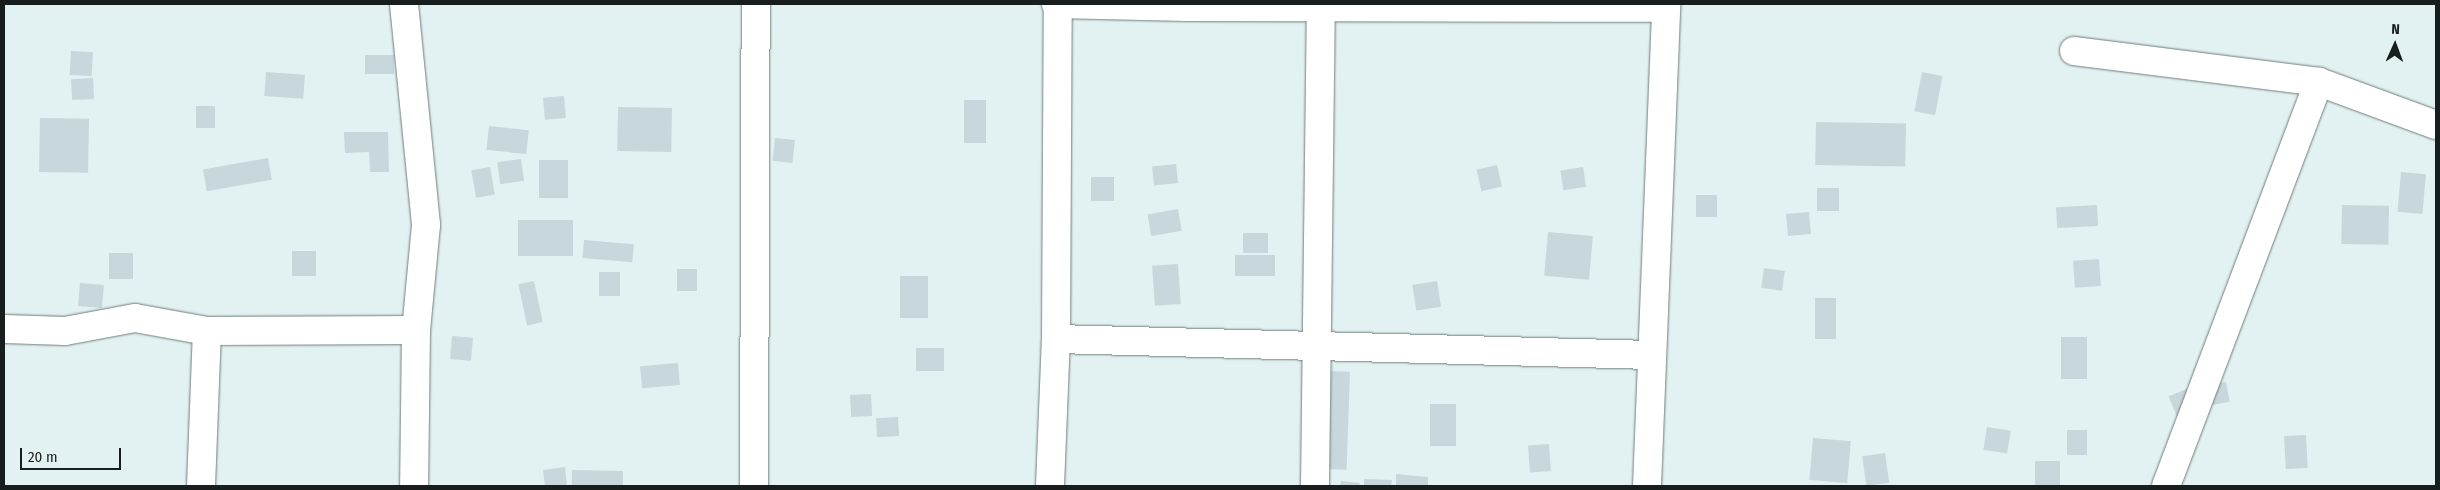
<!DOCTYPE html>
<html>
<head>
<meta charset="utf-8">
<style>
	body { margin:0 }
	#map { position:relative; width:2440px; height:490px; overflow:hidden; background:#e2f1f1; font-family:"Fira Sans Condensed",sans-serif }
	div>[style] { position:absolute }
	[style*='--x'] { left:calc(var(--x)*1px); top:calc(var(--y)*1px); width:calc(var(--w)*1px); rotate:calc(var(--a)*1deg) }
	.building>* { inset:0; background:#c8d7db; transform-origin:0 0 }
	.roads { filter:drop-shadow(0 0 1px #6f7d7c) drop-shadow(0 0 1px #6f7d7c) }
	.minor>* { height:28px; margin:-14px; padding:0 14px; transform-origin:14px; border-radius:14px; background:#fff }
	.major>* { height:28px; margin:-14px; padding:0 14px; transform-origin:14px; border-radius:14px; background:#fff }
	span { translate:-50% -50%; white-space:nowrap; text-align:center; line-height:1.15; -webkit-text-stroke:4.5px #e2f1f1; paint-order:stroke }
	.frame { position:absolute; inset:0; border:5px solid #181d1d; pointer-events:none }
	.north { position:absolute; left:2370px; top:20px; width:50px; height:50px; -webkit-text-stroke:4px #e2f1f1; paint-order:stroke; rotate:2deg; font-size:14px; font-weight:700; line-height:20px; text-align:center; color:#181d1d }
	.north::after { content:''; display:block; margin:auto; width:18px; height:22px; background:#181d1d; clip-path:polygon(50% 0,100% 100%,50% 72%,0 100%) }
	.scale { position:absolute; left:20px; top:448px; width:101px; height:22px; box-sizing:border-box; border:2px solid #181d1d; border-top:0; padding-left:6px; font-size:15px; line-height:18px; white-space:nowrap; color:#181d1d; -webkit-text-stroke:4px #e2f1f1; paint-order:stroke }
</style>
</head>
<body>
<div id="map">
	<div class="building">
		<div style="left:71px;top:51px;width:22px;height:24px;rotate:3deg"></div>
		<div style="left:365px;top:55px;width:29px;height:19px"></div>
		<div style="left:266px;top:72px;width:39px;height:24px;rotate:4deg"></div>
		<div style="left:1922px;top:72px;width:21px;height:40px;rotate:11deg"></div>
		<div style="left:93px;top:78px;width:21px;height:22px;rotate:87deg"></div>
		<div style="left:564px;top:96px;width:22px;height:21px;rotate:85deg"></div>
		<div style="left:986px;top:100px;width:43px;height:22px;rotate:90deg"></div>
		<div style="left:196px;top:106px;width:19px;height:22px"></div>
		<div style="left:618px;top:107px;width:54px;height:44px;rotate:1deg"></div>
		<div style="left:40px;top:118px;width:49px;height:54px;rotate:1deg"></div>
		<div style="left:1816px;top:122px;width:90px;height:43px;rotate:1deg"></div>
		<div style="left:489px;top:126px;width:40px;height:24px;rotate:6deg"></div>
		<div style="clip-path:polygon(344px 132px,388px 132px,389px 172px,370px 172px,369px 152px,345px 153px)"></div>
		<div style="left:775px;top:138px;width:20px;height:23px;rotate:6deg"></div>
		<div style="left:268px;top:158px;width:22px;height:66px;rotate:80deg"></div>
		<div style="left:521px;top:159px;width:22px;height:24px;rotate:82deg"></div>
		<div style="left:539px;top:160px;width:29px;height:38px"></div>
		<div style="left:1176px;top:164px;width:19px;height:24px;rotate:84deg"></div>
		<div style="left:1497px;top:165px;width:22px;height:21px;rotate:77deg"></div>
		<div style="left:490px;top:167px;width:28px;height:19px;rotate:80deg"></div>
		<div style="left:1583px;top:167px;width:20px;height:23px;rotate:81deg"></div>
		<div style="left:2401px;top:172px;width:25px;height:40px;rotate:5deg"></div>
		<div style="left:1091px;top:177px;width:23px;height:24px"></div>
		<div style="left:1817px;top:188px;width:22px;height:23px"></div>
		<div style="left:1717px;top:195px;width:22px;height:21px;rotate:90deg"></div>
		<div style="left:2097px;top:205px;width:21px;height:41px;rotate:87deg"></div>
		<div style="left:2342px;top:205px;width:47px;height:39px;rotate:1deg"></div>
		<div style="left:1178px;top:209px;width:22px;height:31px;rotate:80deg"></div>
		<div style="left:1809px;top:212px;width:22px;height:23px;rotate:85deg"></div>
		<div style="left:518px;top:220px;width:55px;height:36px"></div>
		<div style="left:1548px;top:232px;width:45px;height:44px;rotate:5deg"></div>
		<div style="left:1243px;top:233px;width:25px;height:20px"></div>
		<div style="left:584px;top:240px;width:50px;height:18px;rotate:5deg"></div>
		<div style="left:292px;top:251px;width:24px;height:25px"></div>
		<div style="left:109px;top:253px;width:24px;height:26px"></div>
		<div style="left:1235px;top:255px;width:40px;height:21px"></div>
		<div style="left:2099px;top:259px;width:27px;height:26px;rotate:86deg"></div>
		<div style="left:1178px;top:264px;width:40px;height:26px;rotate:86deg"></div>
		<div style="left:1764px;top:268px;width:21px;height:20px;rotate:8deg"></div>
		<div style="left:697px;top:269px;width:22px;height:20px;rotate:90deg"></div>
		<div style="left:599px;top:272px;width:21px;height:24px"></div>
		<div style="left:900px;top:276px;width:28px;height:42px"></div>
		<div style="left:534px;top:281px;width:42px;height:16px;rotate:78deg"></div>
		<div style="left:1437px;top:281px;width:26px;height:25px;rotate:81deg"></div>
		<div style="left:80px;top:283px;width:24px;height:23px;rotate:5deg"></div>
		<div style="left:1815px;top:298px;width:21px;height:41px"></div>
		<div style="left:452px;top:336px;width:21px;height:23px;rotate:5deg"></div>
		<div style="left:2061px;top:337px;width:26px;height:42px"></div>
		<div style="left:916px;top:348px;width:28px;height:23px"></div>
		<div style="left:678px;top:363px;width:22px;height:38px;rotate:85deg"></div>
		<div style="left:1327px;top:371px;width:23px;height:98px;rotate:2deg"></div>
		<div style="left:2226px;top:382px;width:20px;height:32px;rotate:79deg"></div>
		<div style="left:2189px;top:388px;width:24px;height:22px;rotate:68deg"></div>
		<div style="left:871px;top:394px;width:22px;height:21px;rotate:87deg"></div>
		<div style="left:1456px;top:404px;width:42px;height:26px;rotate:90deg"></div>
		<div style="left:898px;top:417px;width:19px;height:22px;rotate:87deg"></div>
		<div style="left:1987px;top:427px;width:24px;height:23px;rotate:9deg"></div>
		<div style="left:2067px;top:430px;width:20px;height:25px"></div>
		<div style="left:2306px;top:435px;width:33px;height:22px;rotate:87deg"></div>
		<div style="left:1813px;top:438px;width:38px;height:42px;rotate:5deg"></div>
		<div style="left:1549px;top:444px;width:27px;height:21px;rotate:86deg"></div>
		<div style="left:1885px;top:453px;width:30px;height:23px;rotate:82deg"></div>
		<div style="left:2060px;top:461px;width:25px;height:25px;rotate:90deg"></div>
		<div style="clip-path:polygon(565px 467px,567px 486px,545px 486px,543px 470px)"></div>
		<div style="left:572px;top:470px;width:51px;height:16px;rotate:1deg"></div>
		<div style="clip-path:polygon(1396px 474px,1428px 477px,1428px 486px,1396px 486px)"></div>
		<div style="clip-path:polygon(1364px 479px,1392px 480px,1391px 486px,1364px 486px)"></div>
		<div style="clip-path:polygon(1341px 481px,1360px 483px,1359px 486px,1340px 486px)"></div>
	</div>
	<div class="roads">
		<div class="minor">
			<div style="--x:404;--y:4;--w:222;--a:84.3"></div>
			<div style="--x:426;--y:225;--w:105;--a:95.4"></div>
			<div style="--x:416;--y:330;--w:156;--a:90.7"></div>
			<div style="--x:1056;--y:4;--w:131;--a:1.3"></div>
			<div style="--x:1187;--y:7;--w:479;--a:0.1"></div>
			<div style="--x:2074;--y:51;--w:247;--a:7.2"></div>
			<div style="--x:2319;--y:82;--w:125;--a:20.2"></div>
			<div style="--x:4;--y:329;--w:61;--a:1.9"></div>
			<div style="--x:65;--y:331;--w:71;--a:-10.5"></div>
			<div style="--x:135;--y:318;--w:73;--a:10.2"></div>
			<div style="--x:207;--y:331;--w:209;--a:-0.3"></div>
			<div style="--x:1056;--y:339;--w:596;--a:1.54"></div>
			<div style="--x:201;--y:486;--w:155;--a:-87.8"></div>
			<div style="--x:754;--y:486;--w:482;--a:-89.8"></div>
			<div style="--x:1050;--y:486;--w:147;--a:-87.7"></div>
			<div style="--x:1056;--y:339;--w:335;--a:-89.7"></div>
			<div style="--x:1315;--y:486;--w:479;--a:-89.3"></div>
			<div style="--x:2166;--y:486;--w:432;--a:-69.3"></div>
		</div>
		<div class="major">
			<div style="--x:1647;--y:486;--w:482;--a:-87.7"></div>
		</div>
	</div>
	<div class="frame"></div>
	<div class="north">N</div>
	<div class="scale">20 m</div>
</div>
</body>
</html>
